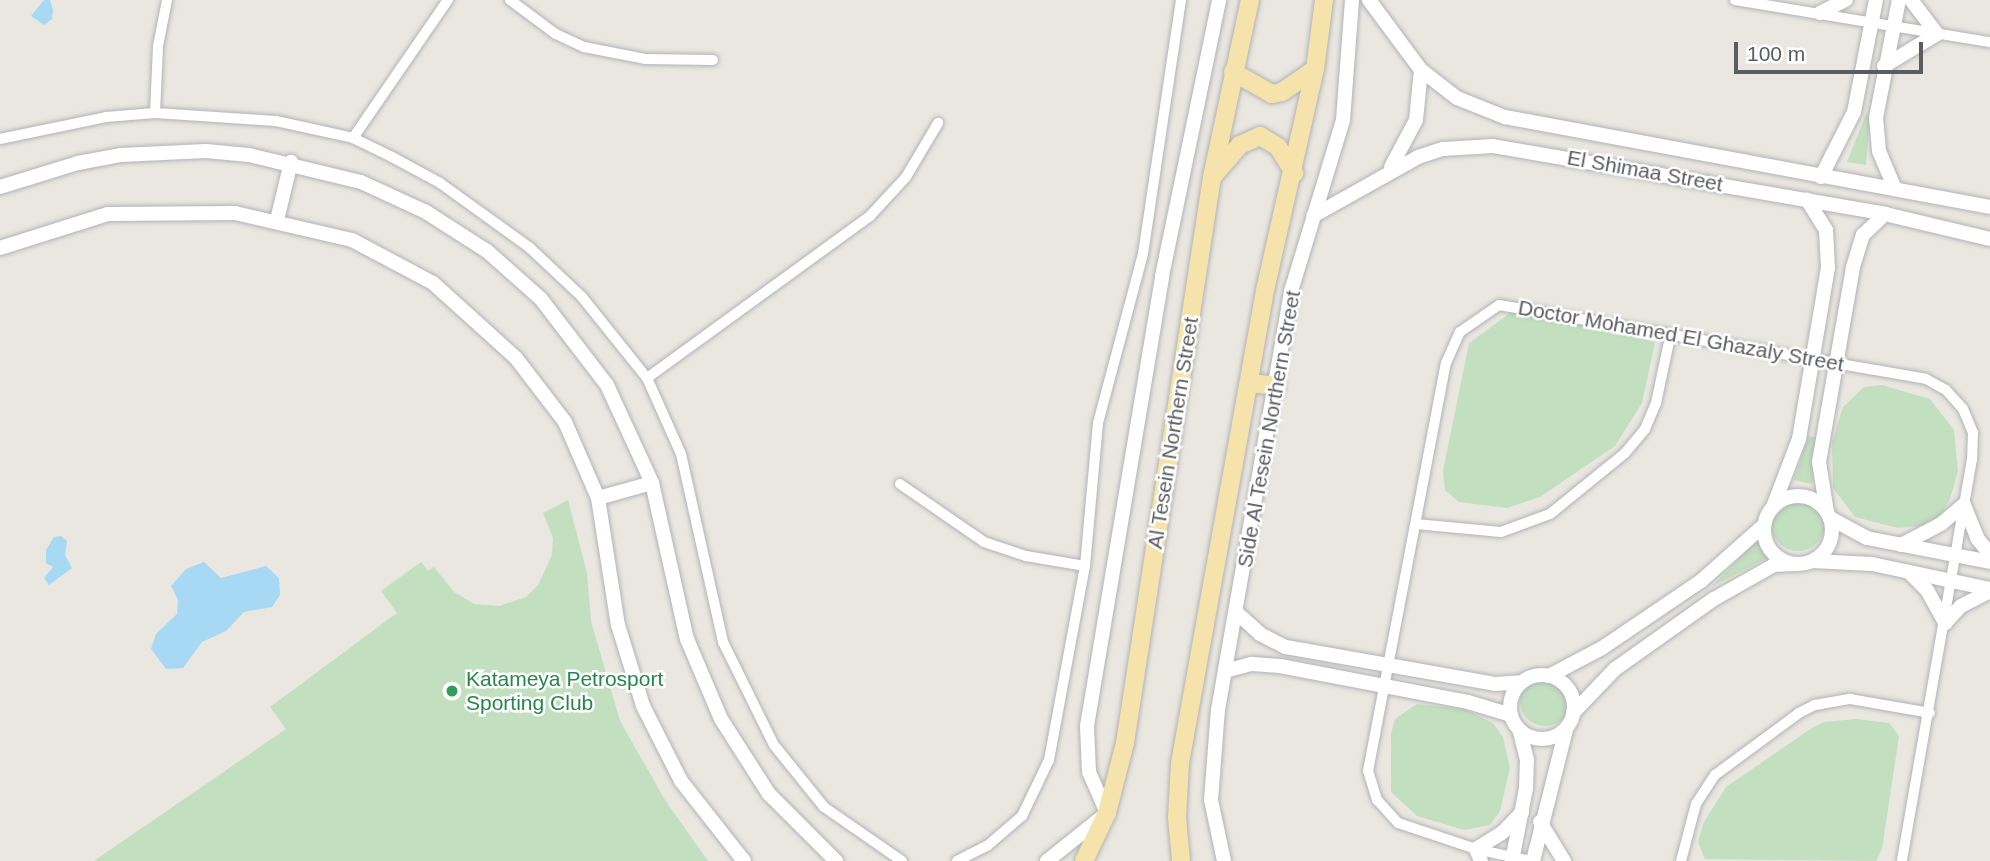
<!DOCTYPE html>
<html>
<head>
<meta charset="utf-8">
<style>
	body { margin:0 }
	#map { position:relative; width:1990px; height:861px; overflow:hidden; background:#eae7e0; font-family:Arial,sans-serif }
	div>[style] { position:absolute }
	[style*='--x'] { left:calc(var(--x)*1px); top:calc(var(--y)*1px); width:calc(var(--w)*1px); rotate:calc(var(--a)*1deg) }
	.green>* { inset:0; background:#c2dfbf }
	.round { border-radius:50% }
	.water>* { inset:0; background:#a7d8f4 }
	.roads { filter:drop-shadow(0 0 2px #b1b3b7) drop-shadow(0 0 2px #b1b3b7) }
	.minor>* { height:10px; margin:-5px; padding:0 5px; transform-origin:5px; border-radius:5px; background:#fff }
	.tertiary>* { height:14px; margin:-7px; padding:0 7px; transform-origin:7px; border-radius:7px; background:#fff }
	.tertiary>.ring { margin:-7px; padding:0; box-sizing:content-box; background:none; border:14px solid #fff; border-radius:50% }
	.primary>* { height:18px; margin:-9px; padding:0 9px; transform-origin:9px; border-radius:9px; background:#f5e3ab }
	.dots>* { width:19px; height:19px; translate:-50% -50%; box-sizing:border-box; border:4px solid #fff; border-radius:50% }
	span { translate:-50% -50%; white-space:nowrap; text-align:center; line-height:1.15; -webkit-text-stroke:5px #fff; paint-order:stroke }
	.street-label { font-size:21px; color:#595c60 }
	.leisure-label { font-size:21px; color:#27864d }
	.left { translate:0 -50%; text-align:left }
	.scale { position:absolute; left:1734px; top:42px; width:189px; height:32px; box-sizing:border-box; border:4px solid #595c60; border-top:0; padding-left:9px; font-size:21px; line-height:24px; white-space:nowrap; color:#595c60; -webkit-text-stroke:5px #fff; paint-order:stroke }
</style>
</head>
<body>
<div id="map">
	<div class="green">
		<div style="clip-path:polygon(1866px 114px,1870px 115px,1866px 165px,1847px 162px)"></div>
		<div style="clip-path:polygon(1513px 311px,1636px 335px,1655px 343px,1642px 403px,1615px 446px,1540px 497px,1507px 508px,1459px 502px,1445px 490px,1443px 471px,1469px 343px)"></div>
		<div style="clip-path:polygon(1882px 385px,1930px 399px,1954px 430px,1958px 471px,1950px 499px,1941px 515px,1920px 526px,1898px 528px,1855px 517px,1833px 488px,1832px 442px,1843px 407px,1864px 387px)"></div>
		<div style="clip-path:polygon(1808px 436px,1817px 437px,1812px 484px,1794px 480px)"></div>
		<div class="round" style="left:1771px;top:497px;width:54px;height:54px"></div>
		<div style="clip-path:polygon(568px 500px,587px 573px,591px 621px,620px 721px,665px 800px,708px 861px,94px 861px,286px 729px,270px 707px,397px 613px,381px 591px,421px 562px,428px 571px,434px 567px,454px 592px,474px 604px,499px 606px,526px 597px,538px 585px,552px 555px,553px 538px,543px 513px)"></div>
		<div style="clip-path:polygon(1758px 538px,1769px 557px,1711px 587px,1737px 561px)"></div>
		<div class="round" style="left:1520px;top:676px;width:50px;height:50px"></div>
		<div style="clip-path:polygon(1417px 704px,1464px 709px,1493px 723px,1503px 737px,1510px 768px,1500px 811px,1490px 825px,1464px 830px,1417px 816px,1391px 792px,1391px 734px,1395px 719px)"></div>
		<div style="clip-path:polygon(1856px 719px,1889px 723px,1899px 736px,1882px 849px,1876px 861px,1705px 859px,1698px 842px,1704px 822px,1726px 787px,1812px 728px,1824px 722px)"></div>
	</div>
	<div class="water">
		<div style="clip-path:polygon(44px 0,50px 0,53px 10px,52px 19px,44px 25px,31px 16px)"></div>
		<div style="clip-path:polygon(61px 536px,67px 541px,65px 555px,72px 568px,49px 585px,44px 578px,53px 567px,46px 563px,46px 550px,54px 537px)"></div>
		<div style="clip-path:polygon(204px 562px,221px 578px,266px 566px,279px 578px,280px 595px,272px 607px,244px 612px,226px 631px,202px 642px,183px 668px,166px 669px,151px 649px,156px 634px,177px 614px,178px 600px,171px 586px,186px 569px)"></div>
	</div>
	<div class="roads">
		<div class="minor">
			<div style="--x:510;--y:0;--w:57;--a:36.5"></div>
			<div style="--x:556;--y:34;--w:31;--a:25"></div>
			<div style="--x:584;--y:47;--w:62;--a:11.1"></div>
			<div style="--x:645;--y:59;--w:68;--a:0.8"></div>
			<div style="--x:1735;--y:0;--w:258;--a:9.4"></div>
			<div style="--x:155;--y:113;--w:67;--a:-87.4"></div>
			<div style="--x:158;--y:46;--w:47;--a:-78.9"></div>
			<div style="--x:353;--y:138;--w:168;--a:-55.5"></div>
			<div style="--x:0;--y:139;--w:108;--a:-11.7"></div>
			<div style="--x:106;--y:117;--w:49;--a:-4.7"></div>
			<div style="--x:155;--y:113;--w:121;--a:3.8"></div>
			<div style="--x:276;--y:121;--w:79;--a:12.4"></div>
			<div style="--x:353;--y:138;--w:43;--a:26"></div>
			<div style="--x:392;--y:157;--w:55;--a:28.4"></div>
			<div style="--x:440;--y:183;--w:111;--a:35.8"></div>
			<div style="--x:530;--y:248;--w:71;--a:43.3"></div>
			<div style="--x:582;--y:297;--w:104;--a:51.3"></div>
			<div style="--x:647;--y:378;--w:83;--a:65.9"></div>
			<div style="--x:681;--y:454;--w:193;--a:77.4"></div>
			<div style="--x:723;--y:642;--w:115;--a:63.7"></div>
			<div style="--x:774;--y:745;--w:80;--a:51.1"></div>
			<div style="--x:824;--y:807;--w:95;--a:34.7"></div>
			<div style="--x:647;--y:378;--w:276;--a:-36"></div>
			<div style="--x:870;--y:216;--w:53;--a:-47.3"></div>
			<div style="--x:906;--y:177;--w:63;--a:-59.3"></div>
			<div style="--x:900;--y:484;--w:102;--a:34.6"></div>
			<div style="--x:984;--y:542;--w:44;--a:18.4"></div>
			<div style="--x:1026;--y:556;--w:60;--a:9.6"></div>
			<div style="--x:1416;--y:524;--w:85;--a:5.4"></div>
			<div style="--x:1501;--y:532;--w:52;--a:-20.2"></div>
			<div style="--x:1550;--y:514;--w:97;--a:-39.1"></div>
			<div style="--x:1625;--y:453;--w:31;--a:-50"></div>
			<div style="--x:1645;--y:429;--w:28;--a:-67"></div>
			<div style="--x:1656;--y:403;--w:67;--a:-78"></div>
			<div style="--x:957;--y:861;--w:34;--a:-27"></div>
			<div style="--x:987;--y:846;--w:46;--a:-40.6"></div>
			<div style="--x:1022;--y:816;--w:62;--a:-64.3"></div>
			<div style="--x:1049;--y:760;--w:197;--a:-79.5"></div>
			<div style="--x:1085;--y:566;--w:144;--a:-84.8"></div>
			<div style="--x:1098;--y:423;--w:175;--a:-75.1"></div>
			<div style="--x:1143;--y:254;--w:257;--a:-81.5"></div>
			<div style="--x:1531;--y:861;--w:56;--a:-167.7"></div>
			<div style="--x:1476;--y:849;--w:82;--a:-161.6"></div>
			<div style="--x:1398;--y:823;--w:31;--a:-132"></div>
			<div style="--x:1377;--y:800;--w:30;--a:-107"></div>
			<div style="--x:1368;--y:771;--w:415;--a:-79.2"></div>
			<div style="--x:1446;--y:363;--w:34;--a:-66"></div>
			<div style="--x:1460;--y:332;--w:47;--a:-34.7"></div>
			<div style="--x:1499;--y:305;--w:433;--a:9.8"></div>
			<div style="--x:1926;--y:379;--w:23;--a:29"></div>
			<div style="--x:1946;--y:390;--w:25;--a:48"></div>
			<div style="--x:1963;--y:409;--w:26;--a:67"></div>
			<div style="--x:1973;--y:433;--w:26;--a:92"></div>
			<div style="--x:1972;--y:459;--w:408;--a:99.9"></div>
			<div style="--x:1681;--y:861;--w:59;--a:-75.3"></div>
			<div style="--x:1696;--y:804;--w:35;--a:-57"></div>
			<div style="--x:1715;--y:775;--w:104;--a:-36.4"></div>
			<div style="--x:1799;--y:713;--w:18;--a:-27"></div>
			<div style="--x:1815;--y:705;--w:36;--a:-10"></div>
			<div style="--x:1850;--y:699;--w:81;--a:9.9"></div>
		</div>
		<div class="tertiary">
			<div style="--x:1369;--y:0;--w:87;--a:53.4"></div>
			<div style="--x:1421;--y:70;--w:46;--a:37.9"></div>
			<div style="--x:1457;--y:98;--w:52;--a:21.6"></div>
			<div style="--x:1505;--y:117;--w:493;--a:10.5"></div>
			<div style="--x:1820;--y:13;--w:29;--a:-27"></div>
			<div style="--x:1884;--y:66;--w:62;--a:-31.1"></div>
			<div style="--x:1937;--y:34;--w:43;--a:-127.4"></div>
			<div style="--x:1391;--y:167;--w:53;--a:-62"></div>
			<div style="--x:1416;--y:120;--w:50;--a:-84.3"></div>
			<div style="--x:1821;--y:177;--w:73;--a:-63.1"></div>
			<div style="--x:1854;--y:112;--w:114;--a:-78.9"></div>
			<div style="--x:0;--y:187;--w:82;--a:-17.1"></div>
			<div style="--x:78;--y:163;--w:44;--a:-10.5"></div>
			<div style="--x:121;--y:155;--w:85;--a:-2.7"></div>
			<div style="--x:206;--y:151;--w:43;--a:5.3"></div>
			<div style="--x:249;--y:155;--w:115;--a:13.6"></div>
			<div style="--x:361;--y:182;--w:72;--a:24.8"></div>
			<div style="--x:426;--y:212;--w:72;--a:32.6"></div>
			<div style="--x:487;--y:251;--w:72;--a:41.6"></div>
			<div style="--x:541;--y:299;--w:108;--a:52.5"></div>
			<div style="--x:607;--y:385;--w:108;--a:65.3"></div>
			<div style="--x:652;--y:483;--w:160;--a:77.4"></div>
			<div style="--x:687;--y:639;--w:87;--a:67"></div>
			<div style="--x:721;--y:719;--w:89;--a:57.4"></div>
			<div style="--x:769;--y:794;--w:95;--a:45"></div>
			<div style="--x:1895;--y:189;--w:41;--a:-112.8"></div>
			<div style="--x:1879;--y:151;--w:33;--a:-95"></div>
			<div style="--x:1876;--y:118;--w:120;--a:-79"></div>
			<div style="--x:1313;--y:216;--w:120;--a:-29.3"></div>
			<div style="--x:1418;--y:157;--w:26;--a:-18"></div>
			<div style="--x:1443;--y:149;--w:50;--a:-3.4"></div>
			<div style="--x:1493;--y:146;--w:398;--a:9.8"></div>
			<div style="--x:1885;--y:214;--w:108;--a:13.4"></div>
			<div style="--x:277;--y:220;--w:60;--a:-76.4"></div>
			<div style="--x:0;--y:248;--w:113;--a:-17.5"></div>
			<div style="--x:108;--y:214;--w:127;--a:-0.5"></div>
			<div style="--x:235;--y:213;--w:120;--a:13"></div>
			<div style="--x:352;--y:240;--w:92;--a:28"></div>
			<div style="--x:433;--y:283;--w:112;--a:42.1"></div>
			<div style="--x:516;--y:358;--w:81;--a:52.6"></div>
			<div style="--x:565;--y:422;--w:83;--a:66.5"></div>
			<div style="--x:598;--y:498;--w:129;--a:81.1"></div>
			<div style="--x:618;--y:625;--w:85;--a:72.8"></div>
			<div style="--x:643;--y:706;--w:84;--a:63.1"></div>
			<div style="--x:681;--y:781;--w:102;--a:51.8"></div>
			<div class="ring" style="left:1764px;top:496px;width:54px;height:54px"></div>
			<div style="--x:598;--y:498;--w:56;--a:-15.5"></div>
			<div style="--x:1773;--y:507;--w:73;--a:-69.1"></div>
			<div style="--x:1799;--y:439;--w:173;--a:-80.4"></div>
			<div style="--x:1828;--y:268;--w:38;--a:-93"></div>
			<div style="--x:1826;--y:230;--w:36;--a:-122"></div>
			<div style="--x:1827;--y:512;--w:51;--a:-99.1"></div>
			<div style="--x:1819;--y:462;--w:198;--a:-80.1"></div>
			<div style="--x:1853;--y:267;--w:34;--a:-73"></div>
			<div style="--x:1863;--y:235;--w:30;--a:-44"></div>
			<div style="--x:1830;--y:518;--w:42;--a:28.4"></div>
			<div style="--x:1867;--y:538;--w:125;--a:11"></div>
			<div style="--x:1901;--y:545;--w:45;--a:-27.7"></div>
			<div style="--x:1941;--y:524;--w:30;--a:-40"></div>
			<div style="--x:1964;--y:505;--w:35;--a:68"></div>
			<div style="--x:1977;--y:538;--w:21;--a:51"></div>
			<div style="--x:1813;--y:561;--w:59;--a:2.9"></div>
			<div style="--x:1872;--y:564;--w:121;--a:12"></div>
			<div style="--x:1909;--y:572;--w:25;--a:45"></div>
			<div style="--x:1927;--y:590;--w:38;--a:61"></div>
			<div style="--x:1945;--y:623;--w:23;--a:-47"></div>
			<div style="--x:1961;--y:606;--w:33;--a:-27"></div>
			<div style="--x:1237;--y:613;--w:31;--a:42"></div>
			<div style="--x:1260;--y:634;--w:29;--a:27"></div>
			<div style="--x:1286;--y:647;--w:212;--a:10"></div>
			<div style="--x:1495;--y:684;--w:26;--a:-4"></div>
			<div style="--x:1225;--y:671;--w:28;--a:-15"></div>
			<div style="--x:1252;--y:664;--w:28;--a:4"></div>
			<div style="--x:1280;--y:666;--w:191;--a:10.8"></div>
			<div style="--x:1468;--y:702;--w:45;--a:16.8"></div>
			<div class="ring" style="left:1510px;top:675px;width:50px;height:50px"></div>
			<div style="--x:1549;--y:676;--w:60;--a:-27.8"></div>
			<div style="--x:1602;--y:648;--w:120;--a:-34.1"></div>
			<div style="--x:1701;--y:581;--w:84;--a:-41.6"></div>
			<div style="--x:1573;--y:713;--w:61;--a:-46.3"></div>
			<div style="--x:1615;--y:669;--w:121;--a:-35.3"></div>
			<div style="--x:1714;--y:599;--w:69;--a:-29.5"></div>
			<div style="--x:1774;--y:565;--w:20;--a:-3"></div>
			<div style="--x:1540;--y:822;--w:46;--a:58.4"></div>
			<div style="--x:1047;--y:861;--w:77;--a:-38.7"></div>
			<div style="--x:1107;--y:813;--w:45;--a:-113.7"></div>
			<div style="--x:1089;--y:772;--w:46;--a:-92.5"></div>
			<div style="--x:1087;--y:726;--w:456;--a:-80.5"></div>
			<div style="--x:1162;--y:276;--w:282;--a:-78.3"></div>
			<div style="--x:1224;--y:861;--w:62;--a:-102"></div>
			<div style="--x:1211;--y:800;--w:90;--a:-85.6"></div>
			<div style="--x:1218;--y:710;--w:428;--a:-80.1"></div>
			<div style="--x:1292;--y:288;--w:176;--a:-73.1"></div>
			<div style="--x:1343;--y:120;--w:120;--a:-85.7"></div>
			<div style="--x:1481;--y:861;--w:13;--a:-113"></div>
			<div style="--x:1476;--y:849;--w:31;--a:-32"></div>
			<div style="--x:1502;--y:833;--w:29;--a:-46"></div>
			<div style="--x:1512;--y:861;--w:74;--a:-79.1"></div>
			<div style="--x:1526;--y:788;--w:28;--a:-88"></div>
			<div style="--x:1527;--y:760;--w:30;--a:-104"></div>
			<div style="--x:1533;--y:861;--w:135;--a:-75.9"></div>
		</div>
		<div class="primary">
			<div style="--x:1233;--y:72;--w:45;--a:29.4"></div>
			<div style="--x:1272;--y:94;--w:10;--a:-11"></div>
			<div style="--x:1282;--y:92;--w:40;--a:-34.9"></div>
			<div style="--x:1213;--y:176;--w:41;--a:-48.9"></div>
			<div style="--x:1240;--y:145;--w:22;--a:-24"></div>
			<div style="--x:1260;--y:136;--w:21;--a:31"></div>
			<div style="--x:1278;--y:147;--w:31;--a:58"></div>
			<div style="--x:1249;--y:383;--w:27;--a:6"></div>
			<div style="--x:1084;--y:861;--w:53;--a:-64.4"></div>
			<div style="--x:1107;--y:813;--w:72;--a:-75.6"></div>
			<div style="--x:1125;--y:743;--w:573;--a:-81.26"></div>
			<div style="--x:1212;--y:177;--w:181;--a:-77.9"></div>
			<div style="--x:1181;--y:861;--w:43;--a:-95.3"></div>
			<div style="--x:1177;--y:818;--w:55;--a:-86.9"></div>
			<div style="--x:1180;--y:763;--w:485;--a:-79.8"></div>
			<div style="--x:1266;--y:286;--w:222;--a:-77.3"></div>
			<div style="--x:1315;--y:69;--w:70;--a:-82.6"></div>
		</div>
	</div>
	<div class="dots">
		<div style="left:452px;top:691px;background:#2e9e5b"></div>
	</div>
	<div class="street-label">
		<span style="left:1645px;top:171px;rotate:10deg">El Shimaa Street</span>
		<span style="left:1681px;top:336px;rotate:10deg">Doctor Mohamed El Ghazaly Street</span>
		<span style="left:1269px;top:429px;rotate:-80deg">Side Al Tesein Northern Street</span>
		<span style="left:1173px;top:433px;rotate:-81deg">Al Tesein Northern Street</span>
	</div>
	<div class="leisure-label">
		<span class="left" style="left:466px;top:691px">Katameya Petrosport<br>Sporting Club</span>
	</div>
	<div class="scale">100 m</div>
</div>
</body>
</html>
